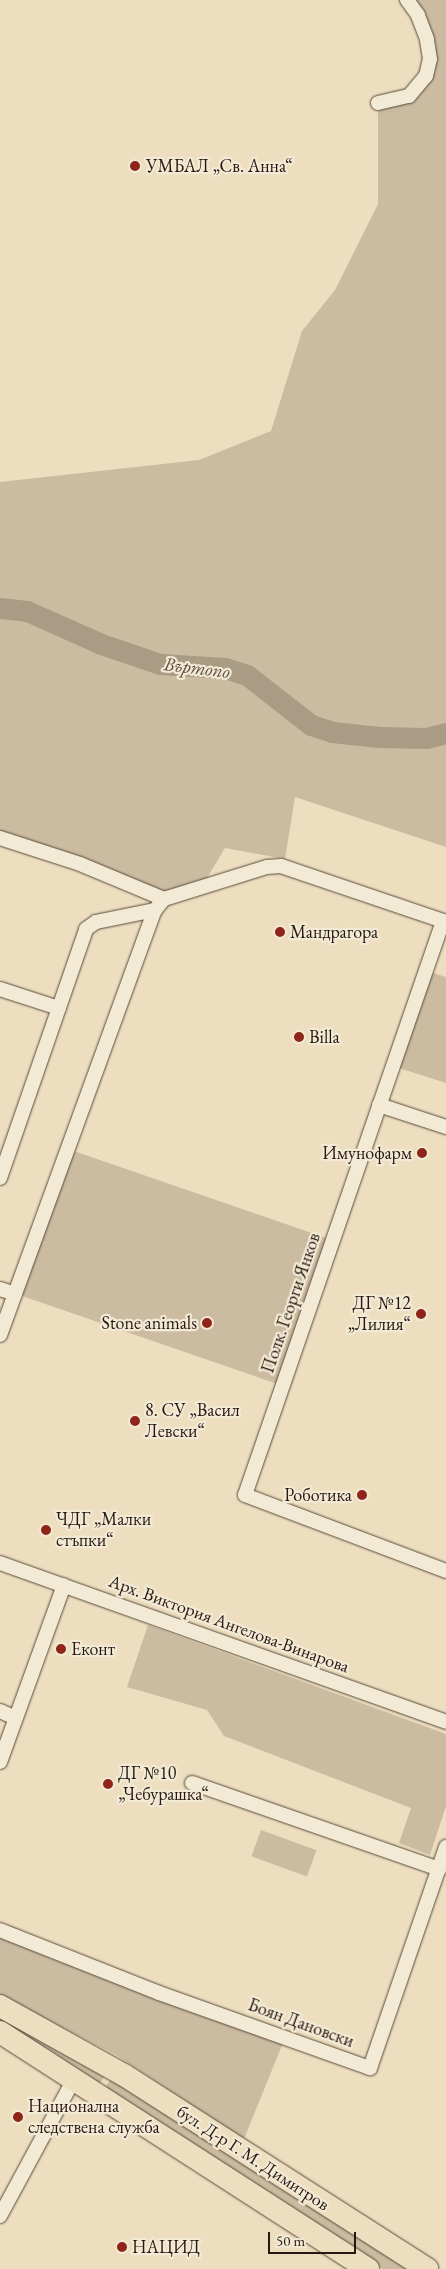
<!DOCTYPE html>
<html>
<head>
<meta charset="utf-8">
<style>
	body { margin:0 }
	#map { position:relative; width:446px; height:2269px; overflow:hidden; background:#eddebf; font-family:"EB Garamond",serif }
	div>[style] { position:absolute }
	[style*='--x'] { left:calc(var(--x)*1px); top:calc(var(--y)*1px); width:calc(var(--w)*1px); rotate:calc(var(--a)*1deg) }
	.green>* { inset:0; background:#cbbca1; transform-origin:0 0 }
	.river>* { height:21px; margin:-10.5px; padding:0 10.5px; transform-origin:10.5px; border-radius:10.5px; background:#a99b84 }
	.roads { filter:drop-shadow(0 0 1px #584a3c) drop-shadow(0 0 1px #584a3c) }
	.minor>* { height:14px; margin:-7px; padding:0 7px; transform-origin:7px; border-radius:7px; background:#f3ead5 }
	.primary>* { height:22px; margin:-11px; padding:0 11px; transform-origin:11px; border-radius:11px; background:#eddebf }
	.dots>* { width:14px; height:14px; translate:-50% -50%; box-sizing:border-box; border:2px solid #f3ead5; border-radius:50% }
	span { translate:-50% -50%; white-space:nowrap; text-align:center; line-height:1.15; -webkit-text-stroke:4.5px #f3ead5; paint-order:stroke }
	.poi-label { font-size:18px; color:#261811 }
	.left { translate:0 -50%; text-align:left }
	.right { translate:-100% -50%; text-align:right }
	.street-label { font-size:18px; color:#261811 }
	.water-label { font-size:19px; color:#5a4c3f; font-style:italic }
	.scale { position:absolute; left:268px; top:2232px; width:88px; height:22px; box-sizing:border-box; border:2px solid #261811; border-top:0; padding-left:6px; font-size:15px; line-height:18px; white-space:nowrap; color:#261811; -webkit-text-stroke:4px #f3ead5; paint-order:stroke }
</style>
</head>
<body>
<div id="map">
	<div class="green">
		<div style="clip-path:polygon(407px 0,446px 0,446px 847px,295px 797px,285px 859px,225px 848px,204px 883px,181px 892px,157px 891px,0 842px,0 482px,199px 460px,271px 431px,302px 331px,335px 290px,378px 204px,378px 103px,409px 96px,430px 59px)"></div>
		<div style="clip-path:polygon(433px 973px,446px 977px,446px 1083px,399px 1068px)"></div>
		<div style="left:68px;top:1149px;width:280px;height:154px;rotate:19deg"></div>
		<div style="clip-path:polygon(148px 1625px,446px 1734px,446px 1806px,430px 1855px,399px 1843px,411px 1808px,224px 1736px,207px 1710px,127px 1687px)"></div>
		<div style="left:261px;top:1830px;width:59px;height:28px;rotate:20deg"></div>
		<div style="clip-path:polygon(0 1930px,285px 2038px,244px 2139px,116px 2055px,0 1995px)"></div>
		<div style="clip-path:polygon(0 2018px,106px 2074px,96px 2089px,0 2027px)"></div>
		<div style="clip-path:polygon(112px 2077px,410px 2269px,383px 2269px,102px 2093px)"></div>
	</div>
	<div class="river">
		<div style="--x:0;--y:608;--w:27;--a:6"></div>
		<div style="--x:27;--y:611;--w:81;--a:24"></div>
		<div style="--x:101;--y:644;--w:62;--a:18.7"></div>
		<div style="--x:160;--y:664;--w:65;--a:3.5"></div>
		<div style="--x:225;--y:668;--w:23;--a:18"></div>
		<div style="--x:247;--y:675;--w:81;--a:38"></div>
		<div style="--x:311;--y:725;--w:22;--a:18"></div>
		<div style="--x:332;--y:732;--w:47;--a:6.1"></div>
		<div style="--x:379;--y:737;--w:47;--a:1.2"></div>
		<div style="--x:426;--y:738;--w:21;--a:-14"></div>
	</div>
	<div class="roads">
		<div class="minor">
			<div style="--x:378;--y:103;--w:32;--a:-13"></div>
			<div style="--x:409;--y:96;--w:26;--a:-50"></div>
			<div style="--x:426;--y:76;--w:17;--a:-77"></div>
			<div style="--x:430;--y:59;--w:20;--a:-99"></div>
			<div style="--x:427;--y:39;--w:26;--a:-111"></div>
			<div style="--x:418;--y:15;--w:19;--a:-126"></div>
			<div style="--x:0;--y:838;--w:84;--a:18"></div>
			<div style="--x:80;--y:864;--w:91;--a:22.6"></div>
			<div style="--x:443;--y:921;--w:607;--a:109.03"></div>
			<div style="--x:245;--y:1495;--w:215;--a:20.7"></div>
			<div style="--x:0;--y:989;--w:62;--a:17.9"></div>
			<div style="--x:379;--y:1105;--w:71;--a:18.2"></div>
			<div style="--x:0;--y:1178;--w:263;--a:-70.9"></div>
			<div style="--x:86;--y:929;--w:12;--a:-35"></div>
			<div style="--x:96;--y:922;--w:60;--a:-11.5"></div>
			<div style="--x:0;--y:1289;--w:16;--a:18"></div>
			<div style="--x:0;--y:1335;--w:452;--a:-70"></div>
			<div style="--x:155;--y:910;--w:14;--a:-51"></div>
			<div style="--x:164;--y:899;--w:108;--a:-17.3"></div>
			<div style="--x:267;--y:867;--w:14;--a:-4"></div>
			<div style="--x:281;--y:866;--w:174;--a:18.7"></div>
			<div style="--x:0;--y:1563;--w:473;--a:19.6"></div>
			<div style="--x:0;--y:1711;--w:17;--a:24"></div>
			<div style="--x:0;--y:1762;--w:188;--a:-70.1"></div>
			<div style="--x:192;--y:1783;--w:262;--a:19.2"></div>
			<div style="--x:0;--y:1930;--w:171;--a:21.6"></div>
			<div style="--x:159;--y:1993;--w:224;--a:19.6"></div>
			<div style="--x:370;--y:2068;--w:234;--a:-71"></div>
			<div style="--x:0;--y:2216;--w:156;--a:-61.6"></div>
		</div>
		<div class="primary">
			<div style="--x:0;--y:2006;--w:142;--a:29.1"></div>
			<div style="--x:124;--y:2075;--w:360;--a:32.6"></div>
			<div style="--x:0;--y:2032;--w:438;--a:32.8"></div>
		</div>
	</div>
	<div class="dots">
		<div style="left:135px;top:166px;background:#8f2418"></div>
		<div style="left:280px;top:932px;background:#8f2418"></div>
		<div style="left:299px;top:1037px;background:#8f2418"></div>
		<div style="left:422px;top:1153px;background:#8f2418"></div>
		<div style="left:421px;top:1314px;background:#8f2418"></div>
		<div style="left:207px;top:1323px;background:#8f2418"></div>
		<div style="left:135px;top:1421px;background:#8f2418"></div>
		<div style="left:362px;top:1495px;background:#8f2418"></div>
		<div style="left:46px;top:1530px;background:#8f2418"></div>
		<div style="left:61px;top:1649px;background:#8f2418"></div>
		<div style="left:108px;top:1784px;background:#8f2418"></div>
		<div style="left:18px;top:2117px;background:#8f2418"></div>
		<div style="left:122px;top:2247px;background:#8f2418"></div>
	</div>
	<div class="poi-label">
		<span class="left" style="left:146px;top:166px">УМБАЛ „Св. Анна“</span>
		<span class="left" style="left:290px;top:932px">Мандрагора</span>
		<span class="left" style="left:309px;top:1037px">Billa</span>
		<span class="right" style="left:412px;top:1153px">Имунофарм</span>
		<span class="right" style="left:411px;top:1314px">ДГ №12<br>„Лилия“</span>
		<span class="right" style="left:197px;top:1323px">Stone animals</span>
		<span class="left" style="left:145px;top:1421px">8. СУ „Васил<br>Левски“</span>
		<span class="right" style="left:352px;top:1495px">Роботика</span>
		<span class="left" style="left:56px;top:1530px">ЧДГ „Малки<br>стъпки“</span>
		<span class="left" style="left:71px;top:1649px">Еконт</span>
		<span class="left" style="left:118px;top:1784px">ДГ №10<br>„Чебурашка“</span>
		<span class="left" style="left:28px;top:2117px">Национална<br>следствена служба</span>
		<span class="left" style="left:132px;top:2247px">НАЦИД</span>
	</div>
	<div class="street-label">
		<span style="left:291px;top:1303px;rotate:-71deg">Полк. Георги Янков</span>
		<span style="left:229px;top:1624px;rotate:20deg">Арх. Виктория Ангелова-Винарова</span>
		<span style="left:301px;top:2023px;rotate:20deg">Боян Дановски</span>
		<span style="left:253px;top:2158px;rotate:33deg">бул. Д-р Г. М. Димитров</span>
	</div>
	<div class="water-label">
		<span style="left:197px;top:668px;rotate:7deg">Въртопо</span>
	</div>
	<div class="scale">50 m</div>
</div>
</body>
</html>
